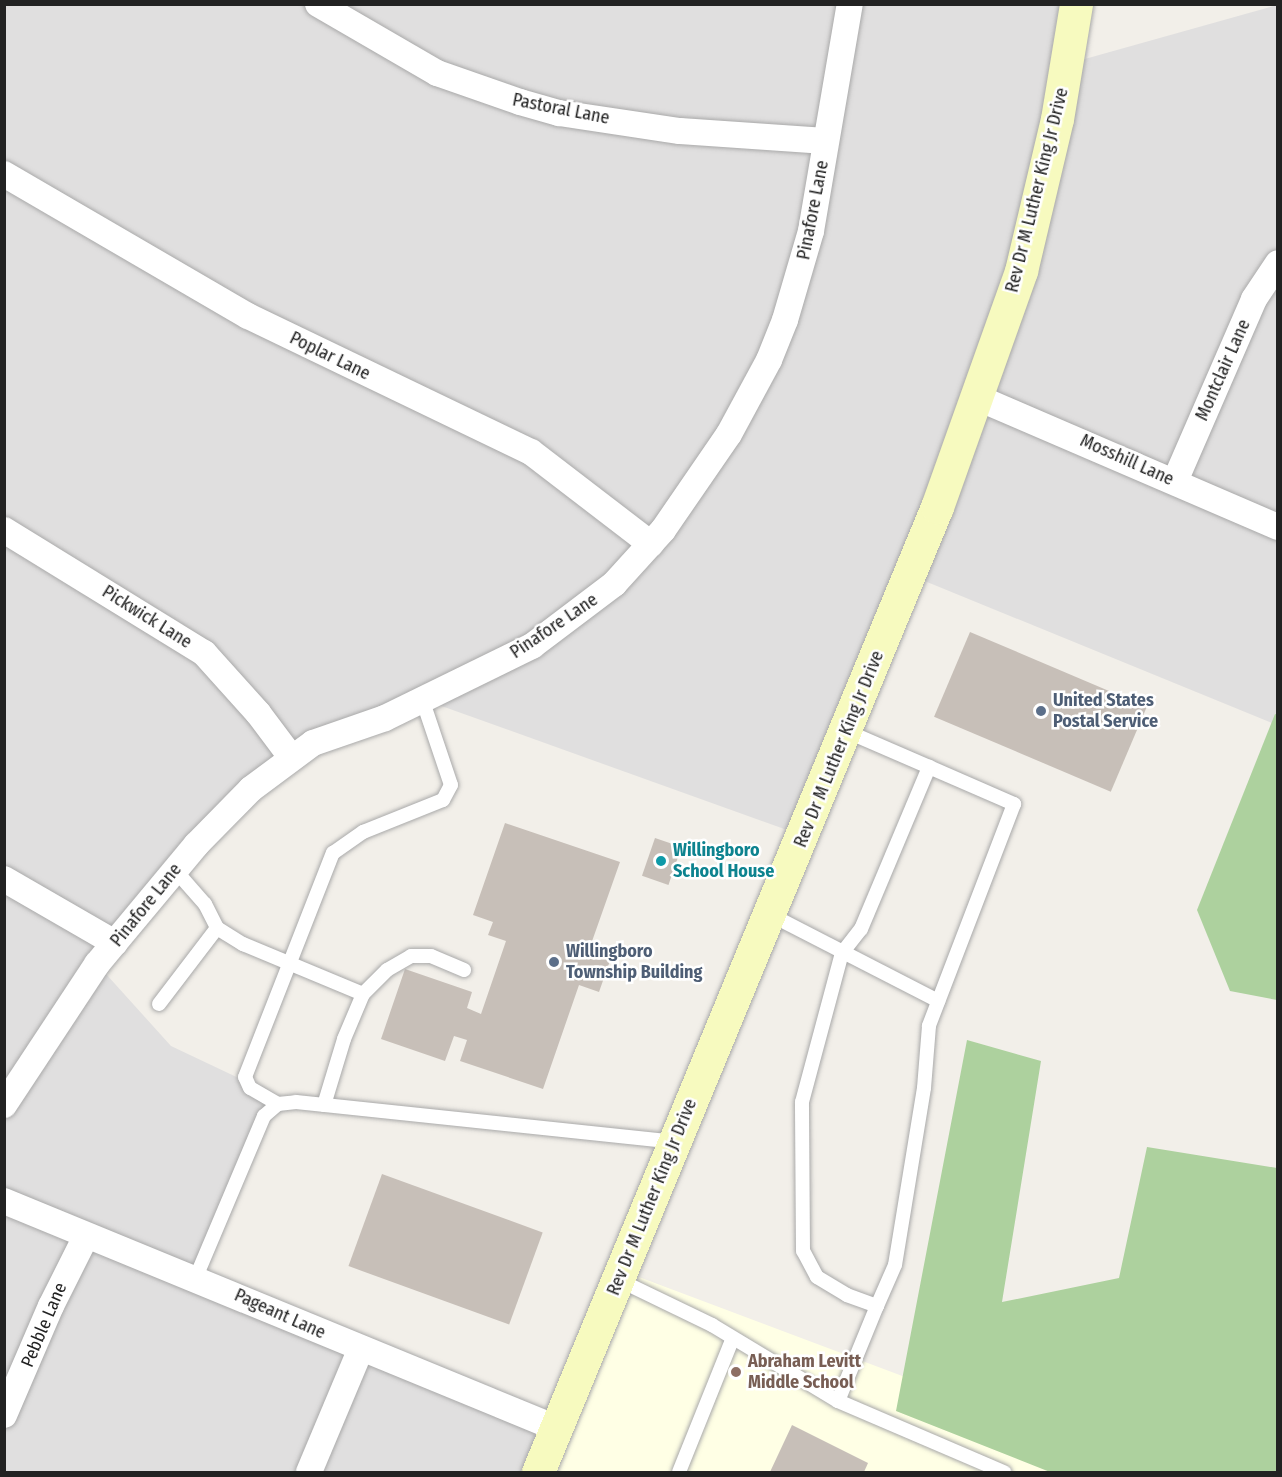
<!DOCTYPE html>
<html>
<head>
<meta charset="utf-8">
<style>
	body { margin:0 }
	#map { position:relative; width:1282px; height:1477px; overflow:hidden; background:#f2efe9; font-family:"Fira Sans Condensed",sans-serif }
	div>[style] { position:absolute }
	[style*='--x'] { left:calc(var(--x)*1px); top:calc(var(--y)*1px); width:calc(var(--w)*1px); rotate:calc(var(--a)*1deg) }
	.residential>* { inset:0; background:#e0dfdf }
	.education>* { inset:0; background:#ffffe5 }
	.forest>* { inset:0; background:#add19e }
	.building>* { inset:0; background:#c7bfb8; transform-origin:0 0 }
	.roads { filter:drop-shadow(0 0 2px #a9a9a9) drop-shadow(0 0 2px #a9a9a9) }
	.lane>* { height:14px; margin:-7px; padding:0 7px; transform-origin:7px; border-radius:7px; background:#fff }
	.street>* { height:26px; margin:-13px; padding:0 13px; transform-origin:13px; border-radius:13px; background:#fff }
	.secondary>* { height:33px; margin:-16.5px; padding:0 16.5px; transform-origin:16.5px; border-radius:16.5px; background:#f7fabf }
	.dots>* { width:16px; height:16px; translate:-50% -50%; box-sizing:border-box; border:3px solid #fff; border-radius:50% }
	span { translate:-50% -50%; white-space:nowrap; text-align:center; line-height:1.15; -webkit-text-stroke:5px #fff; paint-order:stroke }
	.street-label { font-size:18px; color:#222 }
	.service-label { font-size:18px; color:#4e5e75; font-weight:700 }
	.left { translate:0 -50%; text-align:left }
	.culture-label { font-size:18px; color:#0d838f; font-weight:700 }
	.education-label { font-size:18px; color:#785e54; font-weight:700 }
	.frame { position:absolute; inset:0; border:6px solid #222; pointer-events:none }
</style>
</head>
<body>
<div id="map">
	<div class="residential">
		<div style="clip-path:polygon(5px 5px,1074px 5px,1067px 64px,1277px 5px,1277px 725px,910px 575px,804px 836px,422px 699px,291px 757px,97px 964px,171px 1046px,270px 1093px,197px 1277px,556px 1428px,538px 1472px,5px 1472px)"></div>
	</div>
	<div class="education">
		<div style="clip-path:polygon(623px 1271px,1158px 1472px,540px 1472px)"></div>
	</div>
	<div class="forest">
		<div style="clip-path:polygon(1275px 714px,1278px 715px,1277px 1000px,1230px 991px,1197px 910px)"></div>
		<div style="clip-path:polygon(967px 1040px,1041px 1061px,1002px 1302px,1119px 1278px,1147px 1147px,1277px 1168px,1277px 1472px,1050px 1472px,896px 1411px)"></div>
	</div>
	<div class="building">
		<div style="left:970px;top:632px;width:192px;height:92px;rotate:23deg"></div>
		<div style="clip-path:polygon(505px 823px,620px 862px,590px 947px,612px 955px,599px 992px,579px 985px,543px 1089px,460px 1061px,467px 1040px,454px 1036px,445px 1061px,381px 1039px,405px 969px,472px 992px,467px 1008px,481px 1014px,506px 941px,488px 935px,493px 922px,473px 915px)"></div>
		<div style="left:655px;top:838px;width:28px;height:40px;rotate:19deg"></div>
		<div style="left:382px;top:1174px;width:171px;height:98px;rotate:20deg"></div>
		<div style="clip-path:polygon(792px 1425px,868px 1463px,864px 1472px,770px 1472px)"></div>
	</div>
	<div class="roads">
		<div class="lane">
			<div style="--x:846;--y:731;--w:90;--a:23.4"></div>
			<div style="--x:929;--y:767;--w:93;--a:23.5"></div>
			<div style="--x:1014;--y:804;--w:238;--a:111"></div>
			<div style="--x:929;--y:1026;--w:62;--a:94.6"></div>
			<div style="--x:924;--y:1088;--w:179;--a:99.3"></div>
			<div style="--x:895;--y:1265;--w:45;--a:113.7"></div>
			<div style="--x:877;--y:1306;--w:32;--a:-160"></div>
			<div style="--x:847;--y:1295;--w:35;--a:-149"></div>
			<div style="--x:817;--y:1277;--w:30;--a:-118"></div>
			<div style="--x:803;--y:1251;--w:149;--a:-90.4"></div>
			<div style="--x:802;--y:1102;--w:154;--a:-75"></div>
			<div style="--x:842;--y:953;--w:31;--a:-52"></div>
			<div style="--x:861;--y:929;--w:176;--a:-67.2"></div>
			<div style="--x:175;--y:870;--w:45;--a:48.6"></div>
			<div style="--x:205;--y:904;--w:27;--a:63"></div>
			<div style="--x:217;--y:928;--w:31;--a:32"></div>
			<div style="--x:243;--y:944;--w:130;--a:22.6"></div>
			<div style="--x:771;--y:915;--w:188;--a:27.2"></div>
			<div style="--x:159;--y:1004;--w:96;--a:-52.7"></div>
			<div style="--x:278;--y:1104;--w:32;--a:-150"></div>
			<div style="--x:250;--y:1088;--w:12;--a:-114"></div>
			<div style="--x:245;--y:1077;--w:241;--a:-68.6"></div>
			<div style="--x:333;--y:853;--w:37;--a:-35"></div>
			<div style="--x:363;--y:832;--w:86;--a:-21.8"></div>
			<div style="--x:443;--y:800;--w:17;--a:-62"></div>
			<div style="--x:451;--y:785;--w:91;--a:-108.6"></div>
			<div style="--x:324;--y:1105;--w:69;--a:-73.1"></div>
			<div style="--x:344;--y:1039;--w:49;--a:-67.1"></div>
			<div style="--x:363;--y:994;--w:34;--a:-45"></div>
			<div style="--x:387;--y:970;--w:28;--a:-30"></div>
			<div style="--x:411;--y:956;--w:20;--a:0"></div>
			<div style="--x:431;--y:956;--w:36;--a:23"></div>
			<div style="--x:196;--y:1277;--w:175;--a:-67.1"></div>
			<div style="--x:264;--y:1116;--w:18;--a:-41"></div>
			<div style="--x:278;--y:1104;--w:18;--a:-6"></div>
			<div style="--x:296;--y:1102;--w:380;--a:6"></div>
			<div style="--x:619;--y:1280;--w:103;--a:25.8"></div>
			<div style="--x:712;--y:1325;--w:147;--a:31.1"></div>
			<div style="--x:838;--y:1401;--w:103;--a:-67.7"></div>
			<div style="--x:838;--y:1401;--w:181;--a:23.2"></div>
			<div style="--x:679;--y:1472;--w:144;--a:-68.1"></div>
		</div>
		<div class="street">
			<div style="--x:318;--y:4;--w:138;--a:30.1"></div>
			<div style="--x:437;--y:73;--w:88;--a:19.3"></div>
			<div style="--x:520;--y:102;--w:41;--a:15.8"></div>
			<div style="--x:559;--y:113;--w:122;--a:8.5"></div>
			<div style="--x:680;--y:131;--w:146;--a:3.9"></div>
			<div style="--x:4;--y:174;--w:282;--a:30.2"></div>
			<div style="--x:248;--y:316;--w:314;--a:25.7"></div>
			<div style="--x:531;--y:452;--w:151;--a:37.5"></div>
			<div style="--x:976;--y:397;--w:329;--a:23.3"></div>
			<div style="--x:1175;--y:481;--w:198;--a:-66.5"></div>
			<div style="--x:1254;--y:299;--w:43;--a:-56.3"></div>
			<div style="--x:4;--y:530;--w:235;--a:31.6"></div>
			<div style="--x:204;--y:653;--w:81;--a:48"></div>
			<div style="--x:258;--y:713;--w:55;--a:53.1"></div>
			<div style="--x:4;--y:879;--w:128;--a:30"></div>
			<div style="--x:4;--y:1105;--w:169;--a:-56.6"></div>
			<div style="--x:97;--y:964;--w:155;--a:-50.2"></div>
			<div style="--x:196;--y:845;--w:78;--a:-45.5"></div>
			<div style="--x:251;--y:789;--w:77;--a:-36.6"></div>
			<div style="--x:313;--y:743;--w:76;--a:-19.1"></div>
			<div style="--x:385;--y:718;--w:164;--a:-26.1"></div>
			<div style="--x:532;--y:646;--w:103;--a:-37.1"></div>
			<div style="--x:614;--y:584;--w:73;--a:-47.8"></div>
			<div style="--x:663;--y:530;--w:116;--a:-55.5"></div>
			<div style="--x:729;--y:434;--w:84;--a:-61.6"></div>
			<div style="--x:769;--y:360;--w:43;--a:-68.2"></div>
			<div style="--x:785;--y:320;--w:93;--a:-73.7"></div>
			<div style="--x:811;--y:231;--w:230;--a:-80.3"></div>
			<div style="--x:4;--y:1201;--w:597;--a:22.35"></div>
			<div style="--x:4;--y:1415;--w:119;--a:-66.7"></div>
			<div style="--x:51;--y:1306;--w:78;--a:-63.4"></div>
			<div style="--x:309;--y:1472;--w:134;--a:-67.2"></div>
		</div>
		<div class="secondary">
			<div style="--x:538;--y:1472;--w:1044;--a:-67.54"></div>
			<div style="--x:937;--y:507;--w:251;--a:-70.4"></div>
			<div style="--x:1021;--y:271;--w:156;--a:-76.7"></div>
			<div style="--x:1057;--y:119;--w:117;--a:-80.6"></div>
		</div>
	</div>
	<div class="dots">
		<div style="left:1041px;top:711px;background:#5c6f8a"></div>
		<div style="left:661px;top:861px;background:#0f9aa8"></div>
		<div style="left:554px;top:962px;background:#5c6f8a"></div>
		<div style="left:736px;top:1372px;background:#8d6e63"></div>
	</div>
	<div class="street-label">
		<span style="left:561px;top:109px;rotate:11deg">Pastoral Lane</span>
		<span style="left:1037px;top:190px;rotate:-76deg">Rev Dr M Luther King Jr Drive</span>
		<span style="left:813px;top:210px;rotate:-79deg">Pinafore Lane</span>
		<span style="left:330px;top:356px;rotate:26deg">Poplar Lane</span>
		<span style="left:1223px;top:370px;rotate:-66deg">Montclair Lane</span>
		<span style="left:1127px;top:460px;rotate:24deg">Mosshill Lane</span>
		<span style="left:147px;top:617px;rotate:32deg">Pickwick Lane</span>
		<span style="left:554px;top:626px;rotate:-34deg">Pinafore Lane</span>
		<span style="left:839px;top:749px;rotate:-68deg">Rev Dr M Luther King Jr Drive</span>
		<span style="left:146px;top:905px;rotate:-51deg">Pinafore Lane</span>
		<span style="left:652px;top:1197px;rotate:-68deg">Rev Dr M Luther King Jr Drive</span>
		<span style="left:280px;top:1314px;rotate:24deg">Pageant Lane</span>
		<span style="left:44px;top:1325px;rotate:-67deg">Pebble Lane</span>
	</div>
	<div class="service-label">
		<span class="left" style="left:1053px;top:711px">United States<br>Postal Service</span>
		<span class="left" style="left:566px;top:962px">Willingboro<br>Township Building</span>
	</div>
	<div class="culture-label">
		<span class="left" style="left:673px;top:861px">Willingboro<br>School House</span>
	</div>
	<div class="education-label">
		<span class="left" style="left:748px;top:1372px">Abraham Levitt<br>Middle School</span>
	</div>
	<div class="frame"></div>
</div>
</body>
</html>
